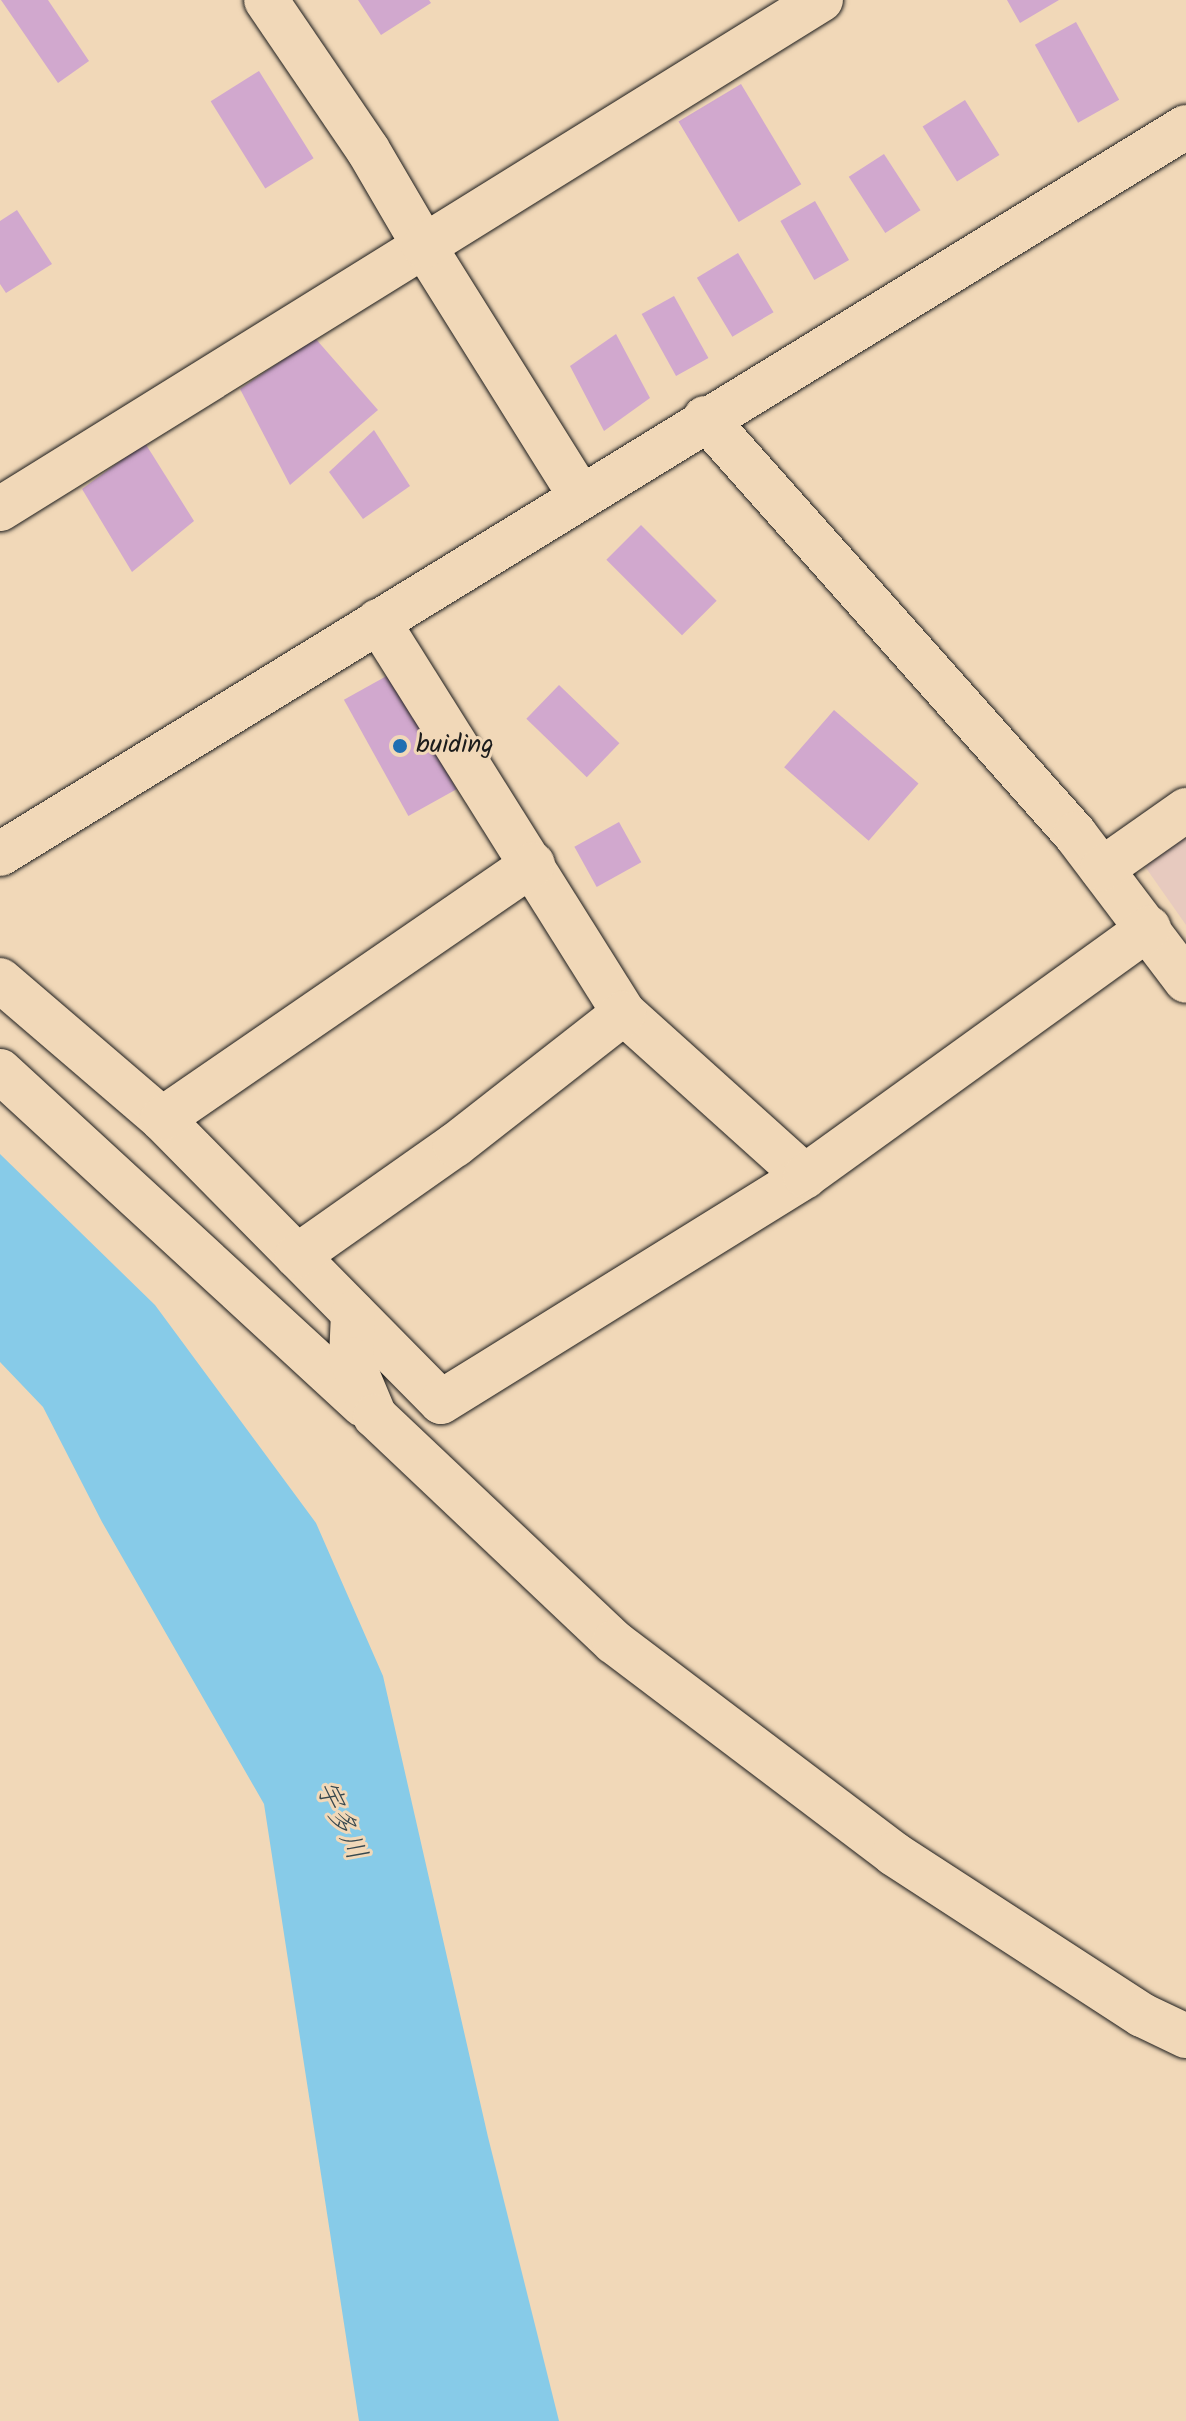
<!DOCTYPE html>
<html>
<head>
<meta charset="utf-8">
<style>
	body { margin:0 }
	#map { position:relative; width:1186px; height:2421px; overflow:hidden; background:#f1d8b8; font-family:Kalam,"Klee One",sans-serif }
	div>[style] { position:absolute }
	[style*='--x'] { left:calc(var(--x)*1px); top:calc(var(--y)*1px); width:calc(var(--w)*1px); rotate:calc(var(--a)*1deg) }
	.built>* { inset:0; background:#e7cabf }
	.water>* { inset:0; background:#87cbe8 }
	.building>* { inset:0; background:#d1a8ce; transform-origin:0 0 }
	.roads { filter:drop-shadow(0 0 2px #1c1c1c) drop-shadow(0 0 2px #1c1c1c) }
	.minor>* { height:44px; margin:-22px; padding:0 22px; transform-origin:22px; border-radius:22px; background:#f1d8b8 }
	.tertiary>* { height:44px; margin:-22px; padding:0 22px; transform-origin:22px; border-radius:22px; background:#f1d8b8 }
	.dots>* { width:22px; height:22px; translate:-50% -50%; box-sizing:border-box; border:4px solid #f1d8b8; border-radius:50% }
	span { translate:-50% -50%; white-space:nowrap; text-align:center; line-height:1.15; -webkit-text-stroke:6px #f1d8b8; paint-order:stroke }
	.poi-label { font-size:26px; color:#1c1c1c }
	.left { translate:0 -50%; text-align:left }
	.water-label { font-size:28px; color:#37484f; font-style:italic }
</style>
</head>
<body>
<div id="map">
	<div class="built">
		<div style="clip-path:polygon(1186px 825px,1186px 925px,1139px 858px)"></div>
	</div>
	<div class="water">
		<div style="clip-path:polygon(0 1154px,155px 1305px,316px 1523px,383px 1676px,488px 2137px,559px 2421px,359px 2421px,264px 1804px,102px 1522px,43px 1407px,0 1362px)"></div>
	</div>
	<div class="building">
		<div style="clip-path:polygon(1px 0,48px 0,89px 61px,58px 83px)"></div>
		<div style="clip-path:polygon(358px 0,429px 0,431px 3px,381px 35px)"></div>
		<div style="clip-path:polygon(1007px 0,1059px 0,1020px 23px)"></div>
		<div style="left:1076px;top:22px;width:89px;height:47px;rotate:61deg"></div>
		<div style="left:259px;top:71px;width:103px;height:57px;rotate:58deg"></div>
		<div style="left:741px;top:84px;width:117px;height:73px;rotate:59deg"></div>
		<div style="left:965px;top:100px;width:65px;height:50px;rotate:58deg"></div>
		<div style="left:884px;top:154px;width:67px;height:42px;rotate:57deg"></div>
		<div style="left:815px;top:201px;width:68px;height:40px;rotate:60deg"></div>
		<div style="clip-path:polygon(17px 210px,52px 264px,6px 293px,0 284px,0 221px)"></div>
		<div style="left:738px;top:253px;width:69px;height:48px;rotate:59deg"></div>
		<div style="left:674px;top:296px;width:71px;height:37px;rotate:61deg"></div>
		<div style="clip-path:polygon(616px 334px,650px 398px,604px 431px,570px 366px)"></div>
		<div style="clip-path:polygon(315px 338px,378px 410px,290px 485px,240px 389px)"></div>
		<div style="clip-path:polygon(374px 430px,410px 486px,363px 519px,329px 472px)"></div>
		<div style="clip-path:polygon(145px 443px,194px 521px,132px 572px,82px 489px)"></div>
		<div style="left:641px;top:525px;width:107px;height:49px;rotate:45deg"></div>
		<div style="left:392px;top:673px;width:133px;height:55px;rotate:61deg"></div>
		<div style="left:559px;top:685px;width:84px;height:47px;rotate:44deg"></div>
		<div style="left:834px;top:710px;width:112px;height:76px;rotate:41deg"></div>
		<div style="left:619px;top:822px;width:46px;height:51px;rotate:61deg"></div>
	</div>
	<div class="roads">
		<div class="minor">
			<div style="--x:705;--y:418;--w:557;--a:48.35"></div>
			<div style="--x:1075;--y:834;--w:184;--a:52.9"></div>
			<div style="--x:0;--y:509;--w:499;--a:-31.8"></div>
			<div style="--x:424;--y:246;--w:295;--a:58"></div>
			<div style="--x:378;--y:621;--w:463;--a:57.9"></div>
			<div style="--x:624;--y:1013;--w:244;--a:42"></div>
			<div style="--x:0;--y:854;--w:1391;--a:-31.51"></div>
			<div style="--x:0;--y:980;--w:213;--a:40.6"></div>
			<div style="--x:162;--y:1119;--w:397;--a:45.4"></div>
			<div style="--x:441;--y:1402;--w:428;--a:-31.8"></div>
			<div style="--x:805;--y:1176;--w:424;--a:-35.8"></div>
			<div style="--x:0;--y:1071;--w:493;--a:42.6"></div>
			<div style="--x:162;--y:1119;--w:450;--a:-34.5"></div>
			<div style="--x:297;--y:1256;--w:193;--a:-35.1"></div>
			<div style="--x:455;--y:1145;--w:214;--a:-38"></div>
			<div style="--x:353;--y:1313;--w:46;--a:92.5"></div>
			<div style="--x:351;--y:1359;--w:62;--a:67.2"></div>
			<div style="--x:375;--y:1416;--w:329;--a:43.4"></div>
			<div style="--x:614;--y:1642;--w:351;--a:37.1"></div>
			<div style="--x:894;--y:1854;--w:296;--a:33"></div>
			<div style="--x:1142;--y:2015;--w:49;--a:25.5"></div>
		</div>
		<div class="tertiary">
			<div style="--x:266;--y:0;--w:181;--a:55.8"></div>
			<div style="--x:368;--y:150;--w:111;--a:59.7"></div>
			<div style="--x:424;--y:246;--w:467;--a:-31.8"></div>
			<div style="--x:1102;--y:869;--w:103;--a:-35.1"></div>
		</div>
	</div>
	<div class="dots">
		<div style="left:400px;top:746px;background:#1f6fb2"></div>
	</div>
	<div class="poi-label">
		<span class="left" style="left:416px;top:746px">buiding</span>
	</div>
	<div class="water-label">
		<span style="left:340px;top:1821px;rotate:66deg">宇多川</span>
	</div>
</div>
</body>
</html>
